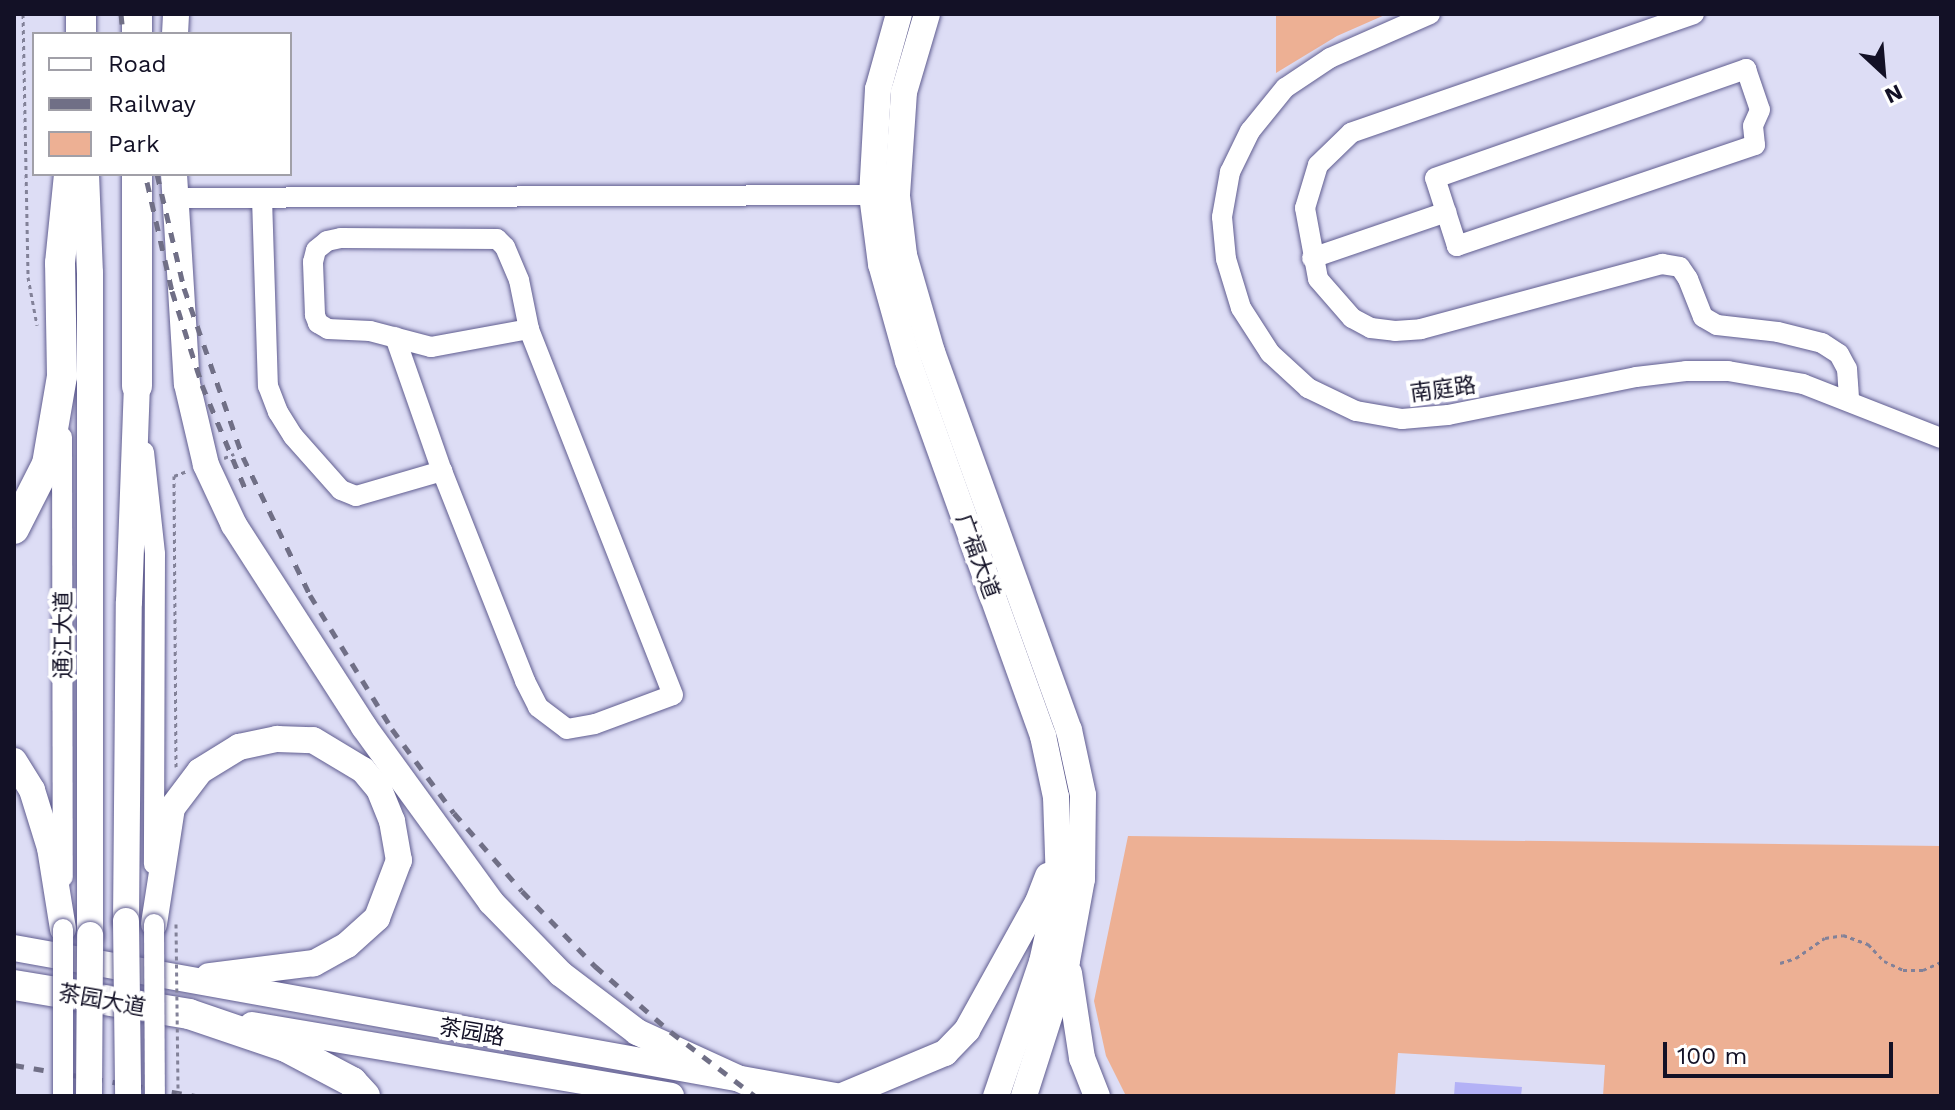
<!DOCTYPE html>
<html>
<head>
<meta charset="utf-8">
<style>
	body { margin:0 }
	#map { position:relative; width:1955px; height:1110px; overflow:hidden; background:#ddddf5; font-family:"Work Sans","Noto Sans SC",sans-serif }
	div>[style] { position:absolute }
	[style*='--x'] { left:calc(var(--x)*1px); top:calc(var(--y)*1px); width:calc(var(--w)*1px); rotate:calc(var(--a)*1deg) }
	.green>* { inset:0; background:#edb094 }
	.building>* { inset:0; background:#b3b1f6 }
	.path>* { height:3px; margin-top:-1.5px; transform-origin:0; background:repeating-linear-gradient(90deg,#828198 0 4px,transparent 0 8px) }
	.roads { filter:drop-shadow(0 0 2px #605d90) drop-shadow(0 0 2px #605d90) }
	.minor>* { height:20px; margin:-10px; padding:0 10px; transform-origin:10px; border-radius:10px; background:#fff }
	.major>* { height:26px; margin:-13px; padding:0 13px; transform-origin:13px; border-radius:13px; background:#fff }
	.highway>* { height:30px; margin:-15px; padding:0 15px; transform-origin:15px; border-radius:15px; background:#fff }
	.rail>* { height:5px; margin-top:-2.5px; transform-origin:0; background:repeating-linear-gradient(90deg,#706f86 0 10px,transparent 0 20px) }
	.path-bridge>* { height:3px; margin-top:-1.5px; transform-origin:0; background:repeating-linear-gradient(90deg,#828198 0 4px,transparent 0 8px) }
	.bridges { filter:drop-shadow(0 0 2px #605d90) drop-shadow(0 0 2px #605d90) }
	.minor-bridge>* { height:20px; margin:-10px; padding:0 10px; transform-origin:10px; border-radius:10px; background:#fff }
	.major-bridge>* { height:26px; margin:-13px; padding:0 13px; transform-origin:13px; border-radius:13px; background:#fff }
	span { translate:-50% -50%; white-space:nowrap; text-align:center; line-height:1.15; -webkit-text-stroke:8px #fff; paint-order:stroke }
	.street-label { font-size:22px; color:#131126 }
	.frame { position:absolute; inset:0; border:16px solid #131126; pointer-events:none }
	.legend { position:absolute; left:32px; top:32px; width:260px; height:144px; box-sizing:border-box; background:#fff; border:2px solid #a1a0a8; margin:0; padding:10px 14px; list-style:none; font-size:24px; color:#131126 }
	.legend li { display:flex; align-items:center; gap:16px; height:40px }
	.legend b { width:40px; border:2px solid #a1a0a8 }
	.north { position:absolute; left:1843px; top:32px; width:80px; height:80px; -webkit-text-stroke:6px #fff; paint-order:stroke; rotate:154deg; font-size:22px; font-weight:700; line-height:32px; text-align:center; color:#131126 }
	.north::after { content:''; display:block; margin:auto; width:28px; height:36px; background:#131126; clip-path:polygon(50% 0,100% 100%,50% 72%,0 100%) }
	.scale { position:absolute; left:1663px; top:1042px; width:230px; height:36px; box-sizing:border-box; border:4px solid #131126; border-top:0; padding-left:10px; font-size:24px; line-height:28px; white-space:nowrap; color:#131126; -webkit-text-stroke:6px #fff; paint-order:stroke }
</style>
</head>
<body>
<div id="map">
	<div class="green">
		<div style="clip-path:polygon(1276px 14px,1387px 14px,1337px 36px,1276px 73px)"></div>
		<div style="clip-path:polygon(1128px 836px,1941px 846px,1941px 1096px,1603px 1096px,1605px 1065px,1398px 1053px,1395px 1096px,1126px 1096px,1106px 1056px,1094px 1001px)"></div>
	</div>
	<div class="building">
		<div style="clip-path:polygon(1455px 1082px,1522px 1087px,1521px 1096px,1454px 1096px)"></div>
	</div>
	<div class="path">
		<div style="--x:23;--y:14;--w:263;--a:88.9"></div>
		<div style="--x:28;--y:277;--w:49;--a:79.4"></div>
		<div style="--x:224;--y:458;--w:11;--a:-22"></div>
		<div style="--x:176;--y:767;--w:291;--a:-90.4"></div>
		<div style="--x:174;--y:476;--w:14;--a:-21"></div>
		<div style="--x:1780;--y:963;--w:17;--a:-17"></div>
		<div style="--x:1796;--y:958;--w:35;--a:-35"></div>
		<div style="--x:1825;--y:938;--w:18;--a:-9"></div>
		<div style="--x:1843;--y:935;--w:27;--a:20"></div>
		<div style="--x:1868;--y:944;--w:23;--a:47"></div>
		<div style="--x:1884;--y:961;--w:21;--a:25"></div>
		<div style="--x:1903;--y:970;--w:20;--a:0"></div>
		<div style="--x:1923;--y:970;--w:20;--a:-24"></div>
	</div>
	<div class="roads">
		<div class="minor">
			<div style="--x:1430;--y:14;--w:109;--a:156.3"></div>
			<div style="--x:1330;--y:58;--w:54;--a:146.3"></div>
			<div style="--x:1285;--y:88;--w:55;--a:129.1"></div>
			<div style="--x:1250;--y:131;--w:46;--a:116"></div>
			<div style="--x:1230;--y:172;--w:46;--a:100.1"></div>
			<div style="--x:1222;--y:217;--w:42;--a:84.6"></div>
			<div style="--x:1226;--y:259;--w:51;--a:73"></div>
			<div style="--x:1241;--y:308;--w:54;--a:57.2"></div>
			<div style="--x:1270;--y:353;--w:52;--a:42.6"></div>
			<div style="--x:1308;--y:388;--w:53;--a:25.6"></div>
			<div style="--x:1356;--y:411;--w:47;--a:9.9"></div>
			<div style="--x:1402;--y:419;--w:46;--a:-5"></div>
			<div style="--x:1448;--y:415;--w:192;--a:-11.4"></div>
			<div style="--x:1636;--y:377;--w:50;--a:-6.8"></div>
			<div style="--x:1686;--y:371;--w:42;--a:0"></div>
			<div style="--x:1728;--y:371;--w:76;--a:9.8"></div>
			<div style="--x:1803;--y:384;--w:148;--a:21.4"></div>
			<div style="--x:1694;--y:14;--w:363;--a:160.9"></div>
			<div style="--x:1351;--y:133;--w:46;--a:135.9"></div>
			<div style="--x:1318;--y:165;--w:45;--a:106.8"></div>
			<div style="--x:1305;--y:208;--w:72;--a:79.6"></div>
			<div style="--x:1318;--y:279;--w:52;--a:48.9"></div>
			<div style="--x:1352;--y:318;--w:21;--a:28"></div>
			<div style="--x:1371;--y:328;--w:24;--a:7"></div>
			<div style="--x:1395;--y:331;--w:26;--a:-4"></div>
			<div style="--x:1421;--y:329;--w:250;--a:-15.1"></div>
			<div style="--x:1662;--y:264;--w:18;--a:9"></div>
			<div style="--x:1680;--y:267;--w:14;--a:56"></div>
			<div style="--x:1688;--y:279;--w:41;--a:68.5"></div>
			<div style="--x:1703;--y:317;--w:16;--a:30"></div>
			<div style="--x:1717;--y:325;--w:61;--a:6.5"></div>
			<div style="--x:1778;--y:332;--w:45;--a:14"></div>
			<div style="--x:1822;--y:343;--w:20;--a:33"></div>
			<div style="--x:1839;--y:354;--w:17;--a:62"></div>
			<div style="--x:1847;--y:369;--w:32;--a:86"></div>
			<div style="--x:1746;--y:69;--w:43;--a:71.1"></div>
			<div style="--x:1760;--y:110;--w:17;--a:114"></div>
			<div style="--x:1753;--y:126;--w:19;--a:84"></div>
			<div style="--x:1755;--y:145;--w:315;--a:161.3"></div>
			<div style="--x:1457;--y:246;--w:71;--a:-107.9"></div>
			<div style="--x:1435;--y:178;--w:330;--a:-19.3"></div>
			<div style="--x:174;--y:198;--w:698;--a:-0.25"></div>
			<div style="--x:262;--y:198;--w:188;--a:88.2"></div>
			<div style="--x:268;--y:386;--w:28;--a:69"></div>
			<div style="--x:278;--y:412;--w:28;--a:58"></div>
			<div style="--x:293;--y:436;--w:72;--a:48.4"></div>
			<div style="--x:341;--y:490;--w:16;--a:22"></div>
			<div style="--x:356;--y:496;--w:90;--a:-16.2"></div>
			<div style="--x:341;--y:238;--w:156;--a:0.4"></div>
			<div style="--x:497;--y:239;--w:11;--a:45"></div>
			<div style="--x:505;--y:247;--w:36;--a:67"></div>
			<div style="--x:519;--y:280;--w:50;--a:78.5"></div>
			<div style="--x:529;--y:329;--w:100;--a:169.6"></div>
			<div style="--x:431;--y:347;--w:63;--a:-165.3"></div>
			<div style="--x:370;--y:331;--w:42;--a:-177.3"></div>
			<div style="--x:328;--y:329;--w:12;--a:-149"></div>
			<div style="--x:318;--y:323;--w:9;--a:-111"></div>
			<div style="--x:315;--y:315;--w:53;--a:-92.2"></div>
			<div style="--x:313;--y:262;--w:12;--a:-76"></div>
			<div style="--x:316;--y:250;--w:14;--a:-39"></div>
			<div style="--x:327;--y:241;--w:14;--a:-12"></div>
			<div style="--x:1312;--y:258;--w:142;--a:-18.9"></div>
			<div style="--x:395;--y:337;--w:142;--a:70.7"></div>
			<div style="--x:442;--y:471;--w:226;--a:68.4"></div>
			<div style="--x:525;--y:681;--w:29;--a:63"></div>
			<div style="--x:538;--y:707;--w:36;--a:37"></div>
			<div style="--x:567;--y:729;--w:28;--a:-10"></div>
			<div style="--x:595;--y:724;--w:83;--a:-20.4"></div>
			<div style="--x:673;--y:695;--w:393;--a:-111.5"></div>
			<div style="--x:62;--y:437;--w:440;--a:89.9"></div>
			<div style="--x:144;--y:452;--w:103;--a:83.8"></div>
			<div style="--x:155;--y:554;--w:310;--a:90.2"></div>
		</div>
		<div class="major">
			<div style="--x:899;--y:14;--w:78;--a:105.6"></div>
			<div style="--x:878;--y:89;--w:106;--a:93.2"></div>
			<div style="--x:872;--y:195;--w:70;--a:82.6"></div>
			<div style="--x:881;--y:264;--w:101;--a:74.4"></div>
			<div style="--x:908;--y:361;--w:399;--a:70.2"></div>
			<div style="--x:1043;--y:736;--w:62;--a:78"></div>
			<div style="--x:1056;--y:797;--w:88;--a:88"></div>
			<div style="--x:1059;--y:885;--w:79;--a:102.4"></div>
			<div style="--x:1042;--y:962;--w:142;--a:108.9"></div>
			<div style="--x:927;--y:14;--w:81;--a:106.4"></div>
			<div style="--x:904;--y:92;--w:104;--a:93.9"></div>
			<div style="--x:897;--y:196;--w:59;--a:83.2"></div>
			<div style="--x:904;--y:255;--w:101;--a:73.9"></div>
			<div style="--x:932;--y:352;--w:402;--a:70.1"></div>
			<div style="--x:1069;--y:730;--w:66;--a:77.8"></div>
			<div style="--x:1083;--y:795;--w:84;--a:90.7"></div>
			<div style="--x:1082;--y:879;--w:83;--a:100.4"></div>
			<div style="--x:1067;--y:961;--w:142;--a:107.7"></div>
			<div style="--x:175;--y:34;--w:20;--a:-87"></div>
			<div style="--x:86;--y:174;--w:99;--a:87.7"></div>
			<div style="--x:90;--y:273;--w:662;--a:90"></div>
			<div style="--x:174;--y:174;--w:210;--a:86.5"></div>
			<div style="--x:187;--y:384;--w:83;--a:76.8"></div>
			<div style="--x:206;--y:465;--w:66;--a:65"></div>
			<div style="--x:234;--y:525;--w:240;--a:57.2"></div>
			<div style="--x:364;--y:727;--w:216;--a:54"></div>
			<div style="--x:491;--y:902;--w:100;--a:45.8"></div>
			<div style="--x:561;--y:974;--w:96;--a:37.3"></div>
			<div style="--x:637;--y:1032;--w:120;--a:24.6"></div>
			<div style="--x:14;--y:761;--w:34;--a:58"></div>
			<div style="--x:32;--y:790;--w:61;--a:72.8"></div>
			<div style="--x:50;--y:848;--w:82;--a:80.9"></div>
			<div style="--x:126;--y:921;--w:319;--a:-89.5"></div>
			<div style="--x:129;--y:602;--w:216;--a:-87.9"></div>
			<div style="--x:154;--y:924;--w:117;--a:-81.2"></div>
			<div style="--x:172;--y:808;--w:46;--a:-52.9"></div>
			<div style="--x:200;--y:771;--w:46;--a:-31.6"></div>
			<div style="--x:239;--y:747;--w:39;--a:-12"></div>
			<div style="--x:277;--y:739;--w:36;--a:2"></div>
			<div style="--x:313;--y:740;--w:58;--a:31"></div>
			<div style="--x:363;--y:770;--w:25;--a:50"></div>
			<div style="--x:379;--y:789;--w:35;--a:68"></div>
			<div style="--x:392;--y:821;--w:40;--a:80"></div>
			<div style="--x:399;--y:860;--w:62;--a:110.8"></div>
			<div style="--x:377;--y:918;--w:40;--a:138"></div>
			<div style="--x:347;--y:945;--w:38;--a:151"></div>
			<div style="--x:314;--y:963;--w:106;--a:172.9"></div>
			<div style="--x:14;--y:948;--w:835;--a:10.21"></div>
			<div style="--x:1069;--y:973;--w:86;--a:81.3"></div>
			<div style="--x:1082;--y:1058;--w:41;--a:68.5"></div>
			<div style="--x:252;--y:1025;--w:425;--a:9.6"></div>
			<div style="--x:842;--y:1096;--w:112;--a:-22.7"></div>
			<div style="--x:945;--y:1053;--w:32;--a:-46"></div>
			<div style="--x:967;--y:1030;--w:146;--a:-61"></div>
			<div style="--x:1038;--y:902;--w:28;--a:-69"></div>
		</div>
		<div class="highway">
			<div style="--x:81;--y:14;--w:20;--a:90"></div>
			<div style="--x:137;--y:34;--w:20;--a:-90"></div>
			<div style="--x:137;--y:386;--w:212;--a:-90"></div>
			<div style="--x:14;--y:529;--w:73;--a:-63.1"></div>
			<div style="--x:47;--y:464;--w:89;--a:-80.3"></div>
			<div style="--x:62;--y:376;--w:113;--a:-91"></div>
			<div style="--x:60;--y:263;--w:89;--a:-84.2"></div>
			<div style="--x:14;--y:985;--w:177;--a:9.4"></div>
			<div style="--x:189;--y:1014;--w:102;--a:18.8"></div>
			<div style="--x:286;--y:1047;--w:75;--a:27.9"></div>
			<div style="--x:352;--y:1082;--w:19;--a:47"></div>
		</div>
	</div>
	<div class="rail">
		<div style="--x:121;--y:14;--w:20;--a:84"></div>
		<div style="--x:157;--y:174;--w:117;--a:76.7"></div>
		<div style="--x:184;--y:288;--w:179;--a:70.8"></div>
		<div style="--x:243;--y:457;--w:153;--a:64.1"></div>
		<div style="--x:310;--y:595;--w:157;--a:58.5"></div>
		<div style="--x:392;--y:729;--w:104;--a:53.6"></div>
		<div style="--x:454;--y:813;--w:103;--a:48.9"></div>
		<div style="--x:522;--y:891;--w:105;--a:45.8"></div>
		<div style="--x:595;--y:966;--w:101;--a:41"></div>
		<div style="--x:671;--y:1032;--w:106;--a:37.3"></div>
		<div style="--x:147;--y:182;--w:112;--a:77.1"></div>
		<div style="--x:172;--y:291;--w:99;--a:72.3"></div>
		<div style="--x:202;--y:385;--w:117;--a:67.4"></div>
		<div style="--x:14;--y:1065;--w:184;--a:9.7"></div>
	</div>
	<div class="path-bridge">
		<div style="--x:176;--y:924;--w:172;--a:89.3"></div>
	</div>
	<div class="bridges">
		<div class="minor-bridge">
			<div style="--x:154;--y:924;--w:172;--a:89.7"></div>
			<div style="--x:63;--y:1096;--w:167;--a:-90"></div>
		</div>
		<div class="major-bridge">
			<div style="--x:126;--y:921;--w:175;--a:89.3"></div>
			<div style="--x:89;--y:1096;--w:161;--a:-89.6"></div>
		</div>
	</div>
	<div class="street-label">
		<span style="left:1443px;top:389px;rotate:-8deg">南庭路</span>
		<span style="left:978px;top:556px;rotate:70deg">广福大道</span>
		<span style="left:63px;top:635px;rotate:-90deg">通江大道</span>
		<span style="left:102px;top:1000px;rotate:10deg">茶园大道</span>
		<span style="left:472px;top:1032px;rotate:10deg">茶园路</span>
	</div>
	<div class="frame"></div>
	<ul class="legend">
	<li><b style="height:10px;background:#fff"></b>Road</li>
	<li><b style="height:10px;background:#706f86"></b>Railway</li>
	<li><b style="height:22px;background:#edb094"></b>Park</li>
	</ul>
	<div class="north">N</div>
	<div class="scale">100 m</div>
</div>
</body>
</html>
